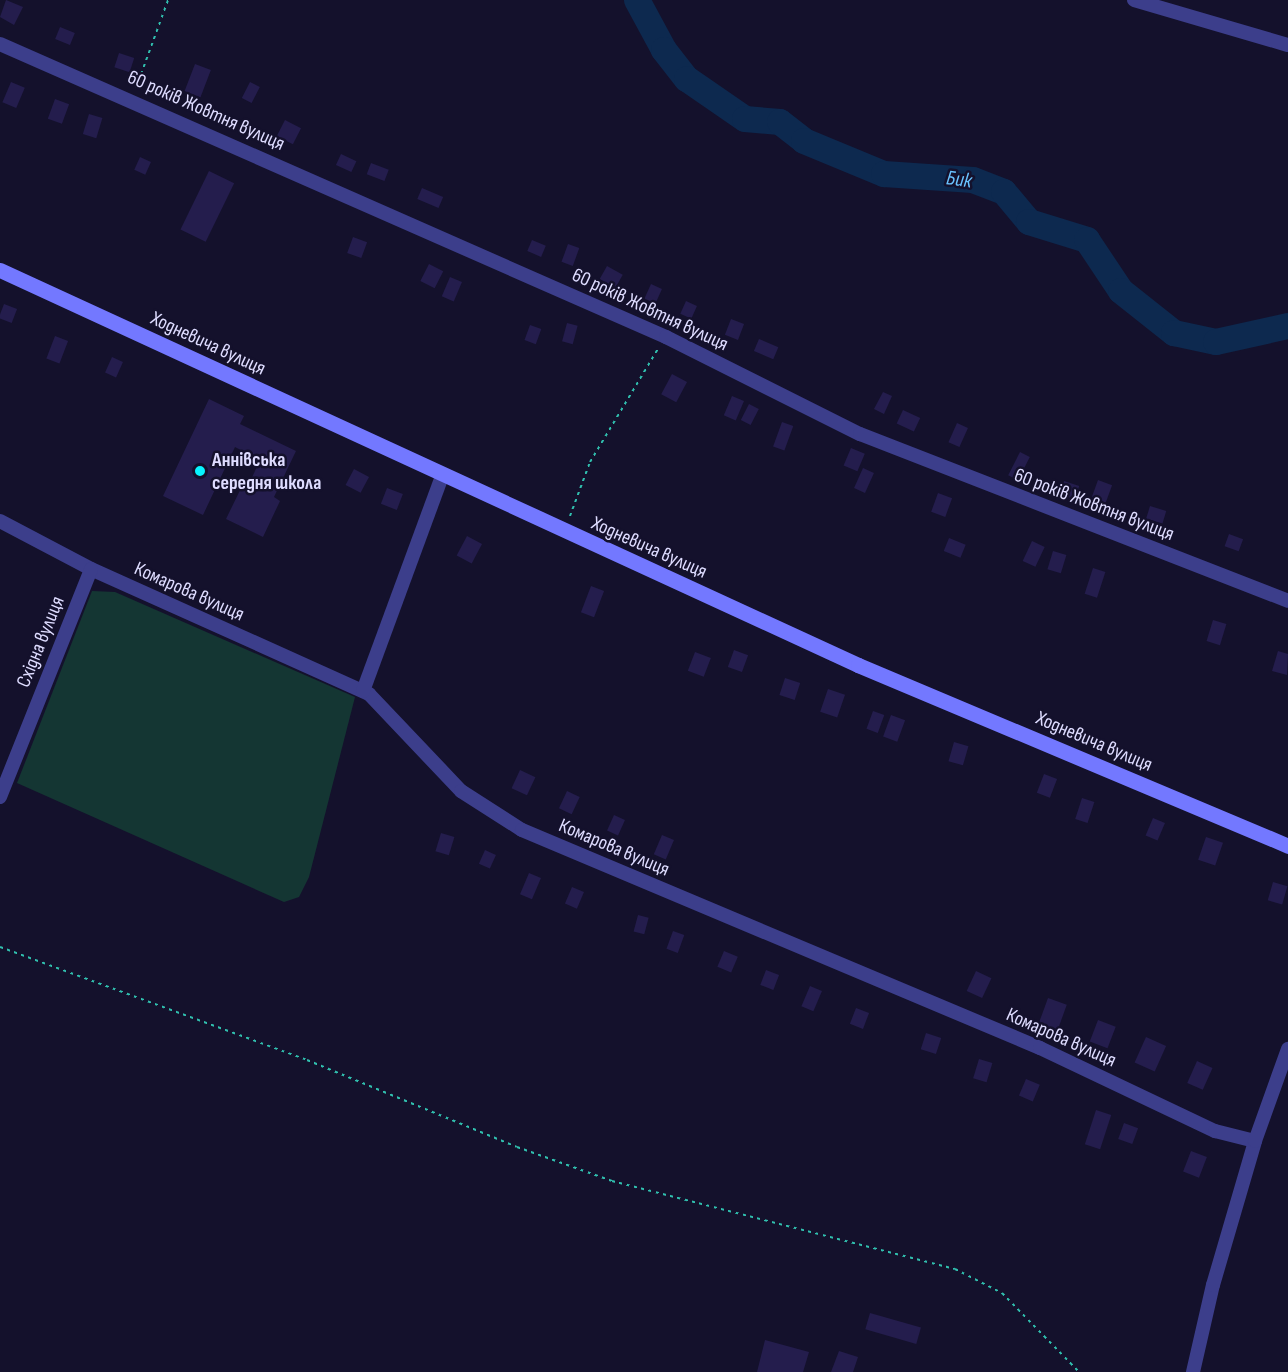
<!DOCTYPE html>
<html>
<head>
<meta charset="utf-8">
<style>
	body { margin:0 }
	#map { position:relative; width:1288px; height:1372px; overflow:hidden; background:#14112c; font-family:"Sofia Sans Condensed",sans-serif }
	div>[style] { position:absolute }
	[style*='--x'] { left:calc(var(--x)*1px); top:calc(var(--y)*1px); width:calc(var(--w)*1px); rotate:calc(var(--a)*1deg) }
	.green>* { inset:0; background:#143633 }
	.river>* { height:26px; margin:-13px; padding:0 13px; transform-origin:13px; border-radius:13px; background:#0d294f }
	.building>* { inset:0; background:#241d4d; transform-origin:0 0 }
	.path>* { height:2px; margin-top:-1px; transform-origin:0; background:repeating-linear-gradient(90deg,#30bfae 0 3px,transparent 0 7.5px) }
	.minor>* { height:14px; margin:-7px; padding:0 7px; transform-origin:7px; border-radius:7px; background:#3c3e8b }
	.secondary>* { height:15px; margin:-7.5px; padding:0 7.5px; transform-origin:7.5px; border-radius:7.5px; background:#7378ff }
	.dots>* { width:16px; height:16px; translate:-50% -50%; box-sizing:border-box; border:3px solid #14112c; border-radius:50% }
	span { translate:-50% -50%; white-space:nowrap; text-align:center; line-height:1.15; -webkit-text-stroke:5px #14112c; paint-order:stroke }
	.street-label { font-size:20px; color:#dedcff }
	.poi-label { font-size:20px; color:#dedcff; font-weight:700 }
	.left { translate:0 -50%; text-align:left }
	.water-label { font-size:21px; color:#6ac3ff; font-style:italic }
</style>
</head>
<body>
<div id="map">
	<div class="green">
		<div style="clip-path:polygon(92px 591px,115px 592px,355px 697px,309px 877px,299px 897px,284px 902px,17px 783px)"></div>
	</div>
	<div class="river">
		<div style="--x:637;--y:0;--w:57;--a:61.6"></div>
		<div style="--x:664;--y:50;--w:37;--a:52"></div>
		<div style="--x:687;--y:79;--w:70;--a:34.6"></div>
		<div style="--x:745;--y:119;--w:35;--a:5"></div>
		<div style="--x:780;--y:122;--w:31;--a:38"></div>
		<div style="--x:804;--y:141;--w:87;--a:22.4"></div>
		<div style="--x:884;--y:174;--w:89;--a:3.9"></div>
		<div style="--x:973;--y:180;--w:33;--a:21"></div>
		<div style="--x:1004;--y:192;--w:39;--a:50"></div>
		<div style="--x:1029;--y:222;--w:61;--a:17.2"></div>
		<div style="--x:1087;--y:240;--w:61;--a:56.3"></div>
		<div style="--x:1121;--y:291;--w:68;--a:38.4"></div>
		<div style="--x:1174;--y:333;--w:43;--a:12.1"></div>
		<div style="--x:1216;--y:342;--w:74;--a:-12.5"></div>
	</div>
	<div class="building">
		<div style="clip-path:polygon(6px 0,23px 7px,14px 25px,0 17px)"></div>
		<div style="left:60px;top:27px;width:16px;height:13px;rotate:22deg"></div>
		<div style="left:119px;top:53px;width:16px;height:15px;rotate:18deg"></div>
		<div style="left:195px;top:64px;width:17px;height:29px;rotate:21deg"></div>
		<div style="left:11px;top:82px;width:15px;height:22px;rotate:23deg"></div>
		<div style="left:250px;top:82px;width:11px;height:18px;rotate:27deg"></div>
		<div style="left:55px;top:99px;width:15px;height:21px;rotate:20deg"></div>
		<div style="left:89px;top:114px;width:14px;height:21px;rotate:17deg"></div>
		<div style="left:285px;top:120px;width:18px;height:18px;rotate:27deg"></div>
		<div style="left:341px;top:154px;width:17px;height:12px;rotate:25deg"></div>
		<div style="left:140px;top:157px;width:12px;height:14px;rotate:24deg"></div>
		<div style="left:371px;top:163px;width:19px;height:12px;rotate:21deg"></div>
		<div style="left:209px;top:171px;width:28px;height:65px;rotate:26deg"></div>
		<div style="left:422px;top:188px;width:23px;height:12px;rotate:23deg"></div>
		<div style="left:353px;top:237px;width:15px;height:17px;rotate:20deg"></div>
		<div style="left:532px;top:240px;width:15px;height:12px;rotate:23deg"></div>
		<div style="left:568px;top:244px;width:12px;height:19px;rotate:20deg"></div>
		<div style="left:429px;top:264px;width:16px;height:19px;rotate:27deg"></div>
		<div style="left:607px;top:266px;width:18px;height:15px;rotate:29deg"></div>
		<div style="left:450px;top:277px;width:13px;height:21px;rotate:23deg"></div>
		<div style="left:651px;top:284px;width:12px;height:16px;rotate:24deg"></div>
		<div style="left:686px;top:301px;width:12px;height:14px;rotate:24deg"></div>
		<div style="left:4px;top:304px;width:14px;height:15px;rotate:21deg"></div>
		<div style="left:731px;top:319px;width:14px;height:17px;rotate:21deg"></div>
		<div style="left:567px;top:323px;width:11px;height:19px;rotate:15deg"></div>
		<div style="left:530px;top:325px;width:12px;height:16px;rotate:20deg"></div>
		<div style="left:55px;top:336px;width:14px;height:24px;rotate:21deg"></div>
		<div style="left:759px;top:339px;width:21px;height:13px;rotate:23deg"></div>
		<div style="left:112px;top:357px;width:12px;height:17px;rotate:24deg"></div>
		<div style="left:672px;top:374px;width:17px;height:23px;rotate:28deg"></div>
		<div style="clip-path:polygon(883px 392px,892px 396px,884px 414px,874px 409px)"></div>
		<div style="left:732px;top:396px;width:13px;height:21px;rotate:23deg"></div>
		<div style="clip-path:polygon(209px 399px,244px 416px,240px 424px,296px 451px,274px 497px,280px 501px,263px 537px,226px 519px,244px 482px,249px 484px,260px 460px,235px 447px,203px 515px,163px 496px)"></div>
		<div style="left:749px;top:404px;width:11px;height:18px;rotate:27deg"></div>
		<div style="left:903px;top:410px;width:19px;height:15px;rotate:25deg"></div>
		<div style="left:782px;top:422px;width:12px;height:26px;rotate:20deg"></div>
		<div style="left:957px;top:423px;width:12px;height:21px;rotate:24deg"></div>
		<div style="left:851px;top:448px;width:15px;height:19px;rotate:23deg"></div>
		<div style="left:1020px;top:452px;width:11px;height:26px;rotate:27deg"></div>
		<div style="left:863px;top:468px;width:12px;height:22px;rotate:24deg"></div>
		<div style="left:354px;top:469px;width:17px;height:18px;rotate:28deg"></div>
		<div style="left:1098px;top:480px;width:15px;height:22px;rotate:20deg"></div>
		<div style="left:1064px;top:481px;width:16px;height:14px;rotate:18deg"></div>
		<div style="left:387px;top:488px;width:17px;height:17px;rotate:21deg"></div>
		<div style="left:938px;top:493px;width:15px;height:20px;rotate:20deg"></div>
		<div style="left:1150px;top:506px;width:17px;height:13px;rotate:17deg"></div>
		<div style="left:1229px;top:534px;width:15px;height:13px;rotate:20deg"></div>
		<div style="left:467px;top:536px;width:17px;height:22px;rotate:28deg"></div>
		<div style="left:949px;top:538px;width:18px;height:14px;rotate:22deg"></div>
		<div style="left:1032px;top:541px;width:14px;height:22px;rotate:25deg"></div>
		<div style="left:1053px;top:551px;width:14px;height:19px;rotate:17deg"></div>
		<div style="left:1093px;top:568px;width:13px;height:27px;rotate:18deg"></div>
		<div style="left:591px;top:586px;width:14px;height:28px;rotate:21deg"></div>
		<div style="left:1213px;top:620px;width:14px;height:22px;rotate:17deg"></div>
		<div style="left:734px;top:650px;width:15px;height:18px;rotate:20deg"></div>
		<div style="clip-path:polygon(1278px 651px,1288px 654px,1287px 675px,1272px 671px)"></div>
		<div style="left:695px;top:652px;width:17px;height:20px;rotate:21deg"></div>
		<div style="left:785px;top:678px;width:16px;height:18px;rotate:18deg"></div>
		<div style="left:828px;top:689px;width:18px;height:24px;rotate:19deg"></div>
		<div style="left:873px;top:711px;width:12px;height:19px;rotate:20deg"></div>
		<div style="left:891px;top:715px;width:15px;height:23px;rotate:20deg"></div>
		<div style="left:954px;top:742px;width:15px;height:20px;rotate:16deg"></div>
		<div style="left:520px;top:770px;width:17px;height:20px;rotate:25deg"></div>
		<div style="left:1044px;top:774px;width:14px;height:20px;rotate:21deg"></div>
		<div style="left:567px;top:791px;width:14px;height:19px;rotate:25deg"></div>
		<div style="left:1082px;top:798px;width:13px;height:22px;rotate:18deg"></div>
		<div style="left:614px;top:815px;width:12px;height:17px;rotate:24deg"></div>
		<div style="left:1153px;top:818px;width:13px;height:19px;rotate:23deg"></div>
		<div style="left:441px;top:833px;width:14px;height:19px;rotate:17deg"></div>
		<div style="left:662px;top:835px;width:13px;height:21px;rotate:23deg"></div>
		<div style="left:1206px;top:837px;width:18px;height:24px;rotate:19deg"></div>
		<div style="left:485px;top:850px;width:12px;height:15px;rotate:24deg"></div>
		<div style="left:529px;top:873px;width:13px;height:23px;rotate:23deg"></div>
		<div style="left:1273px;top:882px;width:15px;height:19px;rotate:16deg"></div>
		<div style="left:572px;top:887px;width:13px;height:18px;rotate:23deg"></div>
		<div style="left:638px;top:915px;width:11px;height:17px;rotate:15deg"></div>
		<div style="left:673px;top:931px;width:12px;height:19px;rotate:20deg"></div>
		<div style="left:724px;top:951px;width:15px;height:17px;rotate:23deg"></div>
		<div style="left:766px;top:970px;width:14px;height:16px;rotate:21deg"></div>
		<div style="left:976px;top:971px;width:17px;height:22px;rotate:25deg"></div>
		<div style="left:810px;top:986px;width:13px;height:22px;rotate:23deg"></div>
		<div style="left:1048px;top:998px;width:20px;height:27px;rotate:20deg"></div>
		<div style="left:856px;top:1008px;width:14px;height:17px;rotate:21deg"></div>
		<div style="left:1098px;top:1020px;width:19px;height:23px;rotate:21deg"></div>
		<div style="left:926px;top:1033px;width:16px;height:17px;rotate:18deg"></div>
		<div style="left:1146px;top:1037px;width:22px;height:28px;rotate:24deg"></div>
		<div style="left:979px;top:1059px;width:14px;height:20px;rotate:17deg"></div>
		<div style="left:1197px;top:1061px;width:17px;height:24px;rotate:24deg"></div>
		<div style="left:1026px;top:1079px;width:15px;height:18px;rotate:23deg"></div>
		<div style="left:1096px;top:1110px;width:16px;height:36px;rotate:18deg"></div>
		<div style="left:1124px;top:1123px;width:15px;height:17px;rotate:20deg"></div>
		<div style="left:1191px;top:1151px;width:17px;height:22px;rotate:21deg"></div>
		<div style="left:870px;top:1313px;width:53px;height:17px;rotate:16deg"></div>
		<div style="clip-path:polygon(765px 1340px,809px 1352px,803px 1372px,757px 1372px)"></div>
		<div style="clip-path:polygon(839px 1351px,858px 1357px,853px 1372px,831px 1372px)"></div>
	</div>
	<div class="path">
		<div style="--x:136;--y:88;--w:94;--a:-70"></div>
		<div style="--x:570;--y:516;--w:58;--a:-69.7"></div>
		<div style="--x:590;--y:462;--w:132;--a:-59"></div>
		<div style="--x:0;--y:947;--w:327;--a:20.2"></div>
		<div style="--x:307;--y:1060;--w:227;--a:22.5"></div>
		<div style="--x:517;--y:1147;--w:101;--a:19.7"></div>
		<div style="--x:612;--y:1181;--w:354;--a:14.4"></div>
		<div style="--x:955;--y:1269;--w:53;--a:27.1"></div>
		<div style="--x:1002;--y:1293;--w:110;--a:45.7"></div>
	</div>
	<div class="minor">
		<div style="--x:1134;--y:0;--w:160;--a:16.3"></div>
		<div style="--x:0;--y:44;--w:728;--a:23.75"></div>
		<div style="--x:666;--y:337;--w:217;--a:26.6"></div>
		<div style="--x:860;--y:434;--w:459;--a:21.3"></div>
		<div style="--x:0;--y:521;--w:103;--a:27.8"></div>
		<div style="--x:91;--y:569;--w:305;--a:24.2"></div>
		<div style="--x:369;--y:694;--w:134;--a:46.5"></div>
		<div style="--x:461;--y:791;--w:72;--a:32.6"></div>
		<div style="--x:522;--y:830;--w:562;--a:22.82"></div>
		<div style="--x:1040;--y:1048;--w:194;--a:25.4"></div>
		<div style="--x:1215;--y:1131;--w:41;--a:14"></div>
		<div style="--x:363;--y:691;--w:229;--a:-69.8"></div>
		<div style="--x:0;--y:797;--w:245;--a:-68.2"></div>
		<div style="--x:1193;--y:1372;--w:89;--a:-77.1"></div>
		<div style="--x:1213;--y:1285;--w:150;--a:-73.7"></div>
		<div style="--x:1255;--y:1141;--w:98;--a:-70.3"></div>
	</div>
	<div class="secondary">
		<div style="--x:0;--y:270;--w:945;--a:24.72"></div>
		<div style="--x:858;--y:665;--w:467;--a:22.8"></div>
	</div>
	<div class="dots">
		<div style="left:200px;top:471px;background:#08f4ff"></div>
	</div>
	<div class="street-label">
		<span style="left:206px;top:111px;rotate:24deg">60 років Жовтня вулиця</span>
		<span style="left:650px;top:310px;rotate:25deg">60 років Жовтня вулиця</span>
		<span style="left:208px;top:344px;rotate:25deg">Ходневича вулиця</span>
		<span style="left:1094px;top:505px;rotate:21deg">60 років Жовтня вулиця</span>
		<span style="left:649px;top:548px;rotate:24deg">Ходневича вулиця</span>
		<span style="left:189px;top:592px;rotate:24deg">Комарова вулиця</span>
		<span style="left:41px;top:642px;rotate:-68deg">Східна вулиця</span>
		<span style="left:1094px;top:742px;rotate:23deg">Ходневича вулиця</span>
		<span style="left:614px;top:848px;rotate:23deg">Комарова вулиця</span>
		<span style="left:1061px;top:1038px;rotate:24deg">Комарова вулиця</span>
	</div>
	<div class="poi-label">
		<span class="left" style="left:212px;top:472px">Аннівська<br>середня школа</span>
	</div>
	<div class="water-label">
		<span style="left:959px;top:180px;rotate:8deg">Бик</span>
	</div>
</div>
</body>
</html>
